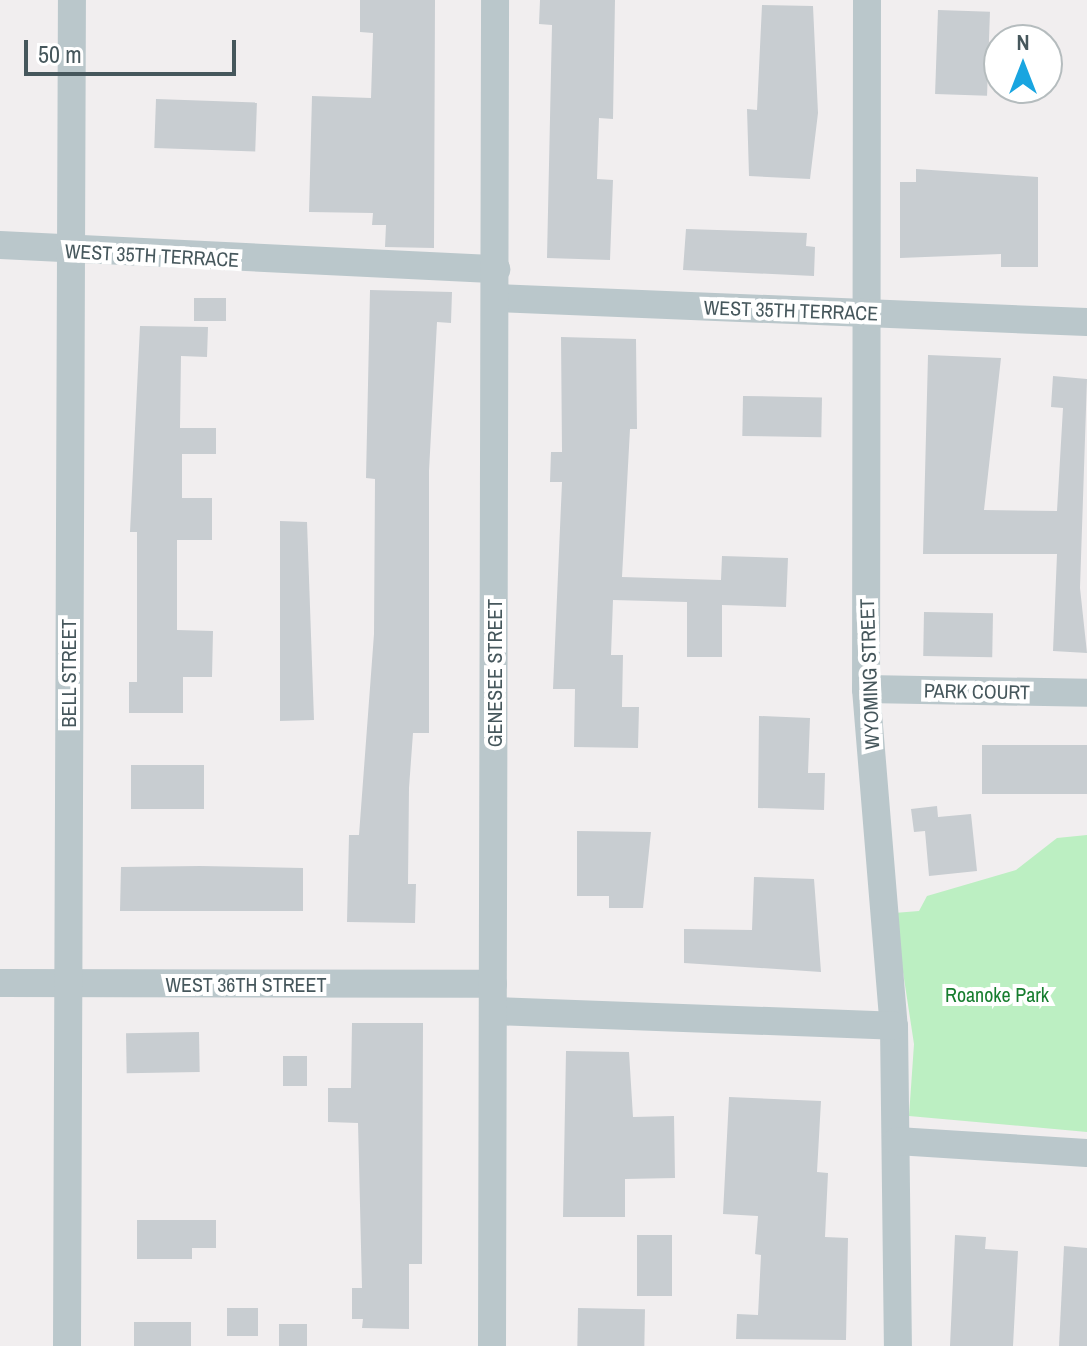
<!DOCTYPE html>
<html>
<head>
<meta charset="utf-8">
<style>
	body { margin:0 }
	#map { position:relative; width:1087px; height:1346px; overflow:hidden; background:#f1eeef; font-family:"Archivo Narrow",sans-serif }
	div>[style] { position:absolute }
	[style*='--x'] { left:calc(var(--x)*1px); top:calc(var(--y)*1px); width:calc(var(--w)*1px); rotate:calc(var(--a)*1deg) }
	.green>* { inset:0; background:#bcefc2 }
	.building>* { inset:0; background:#c8cdd1; transform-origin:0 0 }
	.minor>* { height:28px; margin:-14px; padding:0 14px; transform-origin:14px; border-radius:14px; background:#bac7cb }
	span { translate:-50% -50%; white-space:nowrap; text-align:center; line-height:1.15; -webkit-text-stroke:8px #fff; paint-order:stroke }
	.street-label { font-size:20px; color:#46575c }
	.park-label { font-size:20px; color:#177d2f }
	.north { position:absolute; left:983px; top:24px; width:80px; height:80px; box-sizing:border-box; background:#fff; border:2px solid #b5bcbe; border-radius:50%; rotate:0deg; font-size:22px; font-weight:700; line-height:32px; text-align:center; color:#46575c }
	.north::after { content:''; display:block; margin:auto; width:28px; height:36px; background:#19a5e0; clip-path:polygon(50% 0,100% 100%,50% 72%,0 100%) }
	.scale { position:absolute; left:24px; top:40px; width:212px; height:36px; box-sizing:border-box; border:4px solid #46575c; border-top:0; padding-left:10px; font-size:24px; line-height:28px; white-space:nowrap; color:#46575c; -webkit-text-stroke:6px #fff; paint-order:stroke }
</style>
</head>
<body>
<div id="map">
	<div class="green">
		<div style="clip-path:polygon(1087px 835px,1087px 1132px,909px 1116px,914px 1044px,894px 913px,919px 911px,927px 896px,1016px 870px,1057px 838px)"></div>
	</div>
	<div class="building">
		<div style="clip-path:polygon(360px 0,435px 0,434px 248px,385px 247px,386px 225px,372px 225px,373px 213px,309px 212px,312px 96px,371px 98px,373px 33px,360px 32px)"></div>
		<div style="clip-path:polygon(540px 0,615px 0,613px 119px,599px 118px,597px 179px,613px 180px,610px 260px,547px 258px,552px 25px,539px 24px)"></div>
		<div style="clip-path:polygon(762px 5px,813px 6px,818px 113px,810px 179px,749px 176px,747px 109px,757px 110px)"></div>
		<div style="left:938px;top:10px;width:52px;height:84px;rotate:2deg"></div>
		<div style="left:156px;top:99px;width:101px;height:49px;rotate:2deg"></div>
		<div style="clip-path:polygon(916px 169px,1038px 177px,1038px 267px,1001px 267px,1001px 254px,900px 258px,900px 182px,916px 182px)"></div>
		<div style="clip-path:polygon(686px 229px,807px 233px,806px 246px,815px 247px,814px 276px,683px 270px)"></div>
		<div style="clip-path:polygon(370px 290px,452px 292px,451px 323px,437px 322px,429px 471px,429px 733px,413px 733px,409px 788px,408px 884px,416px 884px,415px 923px,347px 922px,349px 835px,359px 835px,374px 634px,375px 479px,366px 478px)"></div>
		<div style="left:194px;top:298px;width:32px;height:23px"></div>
		<div style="clip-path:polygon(140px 326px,208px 327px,207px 357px,181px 356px,180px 428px,216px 428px,216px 454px,182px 454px,182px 498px,212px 498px,212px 540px,177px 540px,177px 630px,213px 631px,212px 677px,183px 677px,183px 713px,129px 713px,129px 682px,137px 682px,137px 532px,130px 532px)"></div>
		<div style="clip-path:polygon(561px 337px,636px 339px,637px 429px,630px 429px,622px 577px,721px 580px,722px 556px,788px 558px,786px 607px,722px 605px,722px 657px,687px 657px,687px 602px,613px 600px,611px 655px,623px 655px,622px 707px,639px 707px,638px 748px,574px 747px,575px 689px,553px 689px,562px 482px,550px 482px,551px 452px,562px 452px)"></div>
		<div style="clip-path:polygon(928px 355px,1001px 358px,984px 510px,1057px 511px,1063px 408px,1051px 407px,1053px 376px,1087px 379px,1080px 588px,1087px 653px,1053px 651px,1057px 554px,923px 554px)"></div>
		<div style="left:743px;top:396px;width:79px;height:40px;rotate:1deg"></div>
		<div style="clip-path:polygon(280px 521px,307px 522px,314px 720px,280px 721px)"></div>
		<div style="left:924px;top:612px;width:69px;height:44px;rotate:1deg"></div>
		<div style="clip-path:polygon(759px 716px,810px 718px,808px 773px,825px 773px,824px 810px,758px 808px)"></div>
		<div style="left:1087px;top:745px;width:49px;height:105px;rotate:90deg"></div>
		<div style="left:131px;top:765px;width:73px;height:44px"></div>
		<div style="clip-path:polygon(937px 806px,938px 817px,971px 814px,977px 871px,929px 876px,925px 831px,914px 832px,911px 809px)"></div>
		<div style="clip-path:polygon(577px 831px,651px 832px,643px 908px,609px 908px,609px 896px,577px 896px)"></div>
		<div style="clip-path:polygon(200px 866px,303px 868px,303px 911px,120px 911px,121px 867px)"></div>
		<div style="clip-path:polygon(754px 877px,814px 879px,821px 972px,684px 963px,684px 929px,752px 930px)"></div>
		<div style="clip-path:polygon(352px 1023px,423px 1023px,422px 1264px,409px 1264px,409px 1329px,362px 1328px,363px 1319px,352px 1319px,352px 1288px,362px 1288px,358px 1123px,328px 1122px,328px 1088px,351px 1088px)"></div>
		<div style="left:199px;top:1032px;width:40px;height:73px;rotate:89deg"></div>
		<div style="clip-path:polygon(566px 1051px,629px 1052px,633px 1117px,674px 1116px,675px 1178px,625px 1179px,625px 1217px,563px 1217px)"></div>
		<div style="left:283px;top:1056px;width:24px;height:30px"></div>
		<div style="clip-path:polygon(729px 1097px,821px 1101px,817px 1172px,828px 1173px,825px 1237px,848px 1238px,846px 1340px,736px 1339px,737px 1314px,758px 1315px,761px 1255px,755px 1254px,758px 1216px,723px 1214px)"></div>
		<div style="clip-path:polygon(137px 1220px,216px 1220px,216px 1248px,192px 1248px,192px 1259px,137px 1259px)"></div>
		<div style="left:637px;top:1235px;width:35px;height:61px"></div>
		<div style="clip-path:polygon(955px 1235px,986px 1237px,985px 1249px,1018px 1251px,1013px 1346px,950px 1346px)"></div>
		<div style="clip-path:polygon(1064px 1246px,1087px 1248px,1087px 1346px,1059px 1346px)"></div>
		<div style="left:227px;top:1308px;width:31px;height:28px"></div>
		<div style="left:578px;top:1308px;width:67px;height:38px;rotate:1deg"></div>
		<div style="left:134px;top:1322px;width:57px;height:24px"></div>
		<div style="left:307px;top:1324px;width:22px;height:28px;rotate:90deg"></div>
	</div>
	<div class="minor">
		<div style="--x:867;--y:0;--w:689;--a:90.08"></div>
		<div style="--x:866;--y:689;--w:338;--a:85.3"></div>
		<div style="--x:894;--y:1026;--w:320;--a:89.3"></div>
		<div style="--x:0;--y:245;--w:497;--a:2.8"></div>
		<div style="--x:496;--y:298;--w:591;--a:2.33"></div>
		<div style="--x:866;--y:689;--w:221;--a:1"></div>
		<div style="--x:0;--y:983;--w:493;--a:0.1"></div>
		<div style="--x:493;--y:1011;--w:401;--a:2.1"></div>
		<div style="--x:897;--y:1141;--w:190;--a:3.6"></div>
		<div style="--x:67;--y:1346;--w:1346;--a:-89.79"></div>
		<div style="--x:492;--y:1346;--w:1346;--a:-89.87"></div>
	</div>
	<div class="street-label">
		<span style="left:152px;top:255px;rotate:3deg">WEST 35TH TERRACE</span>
		<span style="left:791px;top:310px;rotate:2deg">WEST 35TH TERRACE</span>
		<span style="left:68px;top:673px;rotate:-90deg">BELL STREET</span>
		<span style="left:494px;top:673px;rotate:-90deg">GENESEE STREET</span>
		<span style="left:869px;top:674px;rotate:-92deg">WYOMING STREET</span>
		<span style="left:977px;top:691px;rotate:1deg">PARK COURT</span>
		<span style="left:246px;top:984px">WEST 36TH STREET</span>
	</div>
	<div class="park-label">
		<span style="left:997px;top:994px">Roanoke Park</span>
	</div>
	<div class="north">N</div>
	<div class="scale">50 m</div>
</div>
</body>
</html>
